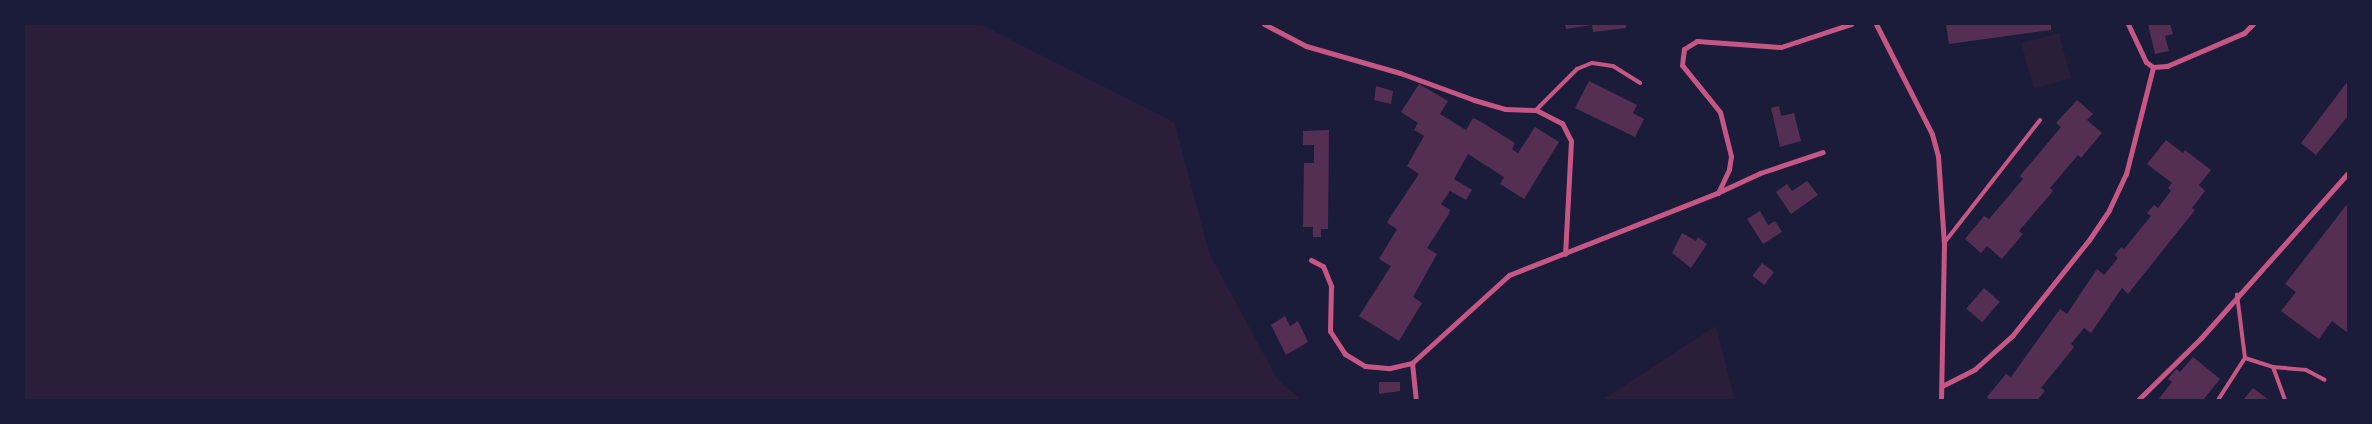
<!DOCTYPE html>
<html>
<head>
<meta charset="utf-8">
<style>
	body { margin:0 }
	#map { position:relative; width:2372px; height:424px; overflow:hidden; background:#1b1b3a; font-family:Rubik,sans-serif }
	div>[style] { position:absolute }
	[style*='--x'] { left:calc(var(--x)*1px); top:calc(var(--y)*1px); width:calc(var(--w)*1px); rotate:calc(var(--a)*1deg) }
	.green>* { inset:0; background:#2a1e3b; transform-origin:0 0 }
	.building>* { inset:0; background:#542f53; transform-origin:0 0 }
	.service>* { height:4px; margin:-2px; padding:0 2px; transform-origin:2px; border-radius:2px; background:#c65784 }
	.minor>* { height:5px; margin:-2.5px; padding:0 2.5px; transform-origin:2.5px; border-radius:2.5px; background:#c65784 }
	span { translate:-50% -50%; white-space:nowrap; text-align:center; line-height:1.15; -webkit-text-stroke:4px #1b1b3a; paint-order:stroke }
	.frame { position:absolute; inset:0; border:25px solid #1b1b3a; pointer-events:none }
</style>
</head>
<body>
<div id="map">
	<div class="green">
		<div style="clip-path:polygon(24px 24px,980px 24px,1174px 122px,1210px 255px,1278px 380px,1301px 400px,24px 400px)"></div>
		<div style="left:2059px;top:33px;width:47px;height:39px;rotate:75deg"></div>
		<div style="clip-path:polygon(1716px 326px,1735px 400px,1602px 400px)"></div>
	</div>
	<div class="building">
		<div style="clip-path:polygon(1565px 24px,1626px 24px,1626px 28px,1593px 32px,1592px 25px,1566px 29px)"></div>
		<div style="clip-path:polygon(2051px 24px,2051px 30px,1949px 44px,1946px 25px)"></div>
		<div style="clip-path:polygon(2148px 24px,2170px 24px,2173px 34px,2165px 36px,2169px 51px,2155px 54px)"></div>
		<div style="clip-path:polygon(1589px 81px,1637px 105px,1633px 113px,1644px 119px,1635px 137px,1575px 108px)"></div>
		<div style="clip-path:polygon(2348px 81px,2348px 116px,2316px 155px,2301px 143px)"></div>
		<div style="clip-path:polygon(1419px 84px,1448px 101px,1440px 114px,1466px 130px,1473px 118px,1478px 120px,1515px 143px,1512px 149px,1518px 153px,1535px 127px,1559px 142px,1524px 199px,1500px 184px,1504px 177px,1468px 154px,1454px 179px,1472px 190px,1466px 200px,1450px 191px,1441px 204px,1450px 210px,1449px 214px,1427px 248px,1437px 254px,1413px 297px,1422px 303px,1399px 341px,1359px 316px,1391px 266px,1379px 259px,1397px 229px,1387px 223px,1389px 219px,1419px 174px,1407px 166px,1424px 136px,1414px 130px,1418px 123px,1401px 112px)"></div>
		<div style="clip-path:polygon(1376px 86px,1393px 91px,1391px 104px,1374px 100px)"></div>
		<div style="clip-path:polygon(2077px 100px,2093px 114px,2087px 120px,2102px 133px,2081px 158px,2078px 155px,2050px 188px,2053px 191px,2019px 231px,2023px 234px,2002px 259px,1987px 246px,1981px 253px,1965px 239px,1984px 216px,1989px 219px,2023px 179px,2020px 176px,2061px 127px,2056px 123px)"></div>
		<div style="clip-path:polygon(1779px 106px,1781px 116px,1794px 113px,1801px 141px,1780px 147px,1771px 108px)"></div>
		<div style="clip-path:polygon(1329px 130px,1328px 229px,1321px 229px,1321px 237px,1313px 237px,1313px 227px,1303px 227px,1304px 163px,1314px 163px,1314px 145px,1303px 145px,1303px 131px)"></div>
		<div style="clip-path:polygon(2166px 140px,2183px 153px,2185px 150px,2211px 170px,2199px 185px,2205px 191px,2192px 208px,2195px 210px,2128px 294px,2122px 288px,2091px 333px,2084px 328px,2071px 344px,2074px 347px,2041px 388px,2045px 391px,2037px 400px,1990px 400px,1987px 397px,2006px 374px,2011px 377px,2060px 309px,2067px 314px,2097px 269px,2104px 275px,2118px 258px,2115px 255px,2121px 247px,2124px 249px,2151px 216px,2147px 213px,2154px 205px,2158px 208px,2171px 191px,2168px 188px,2172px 183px,2147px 164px)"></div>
		<div style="clip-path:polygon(1807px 181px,1818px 195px,1791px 214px,1776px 192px,1787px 184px,1792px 191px)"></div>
		<div style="clip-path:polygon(2348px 203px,2348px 333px,2332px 321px,2319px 339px,2281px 311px,2296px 292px,2285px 284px)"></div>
		<div style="clip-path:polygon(1760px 211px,1768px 225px,1775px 221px,1782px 232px,1763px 244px,1747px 219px)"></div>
		<div style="clip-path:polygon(1682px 233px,1696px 241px,1698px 237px,1707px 244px,1691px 268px,1672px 253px)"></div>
		<div style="left:1762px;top:263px;width:15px;height:16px;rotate:37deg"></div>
		<div style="left:1984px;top:288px;width:21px;height:27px;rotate:41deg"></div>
		<div style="clip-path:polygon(1285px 316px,1290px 326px,1298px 321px,1308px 342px,1286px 355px,1271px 325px)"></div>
		<div style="clip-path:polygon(2193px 357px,2220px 379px,2203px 400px,2158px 400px,2172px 382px,2168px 379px,2176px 369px,2180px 372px)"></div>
		<div style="clip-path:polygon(1379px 382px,1400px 382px,1400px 391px,1379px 394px)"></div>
		<div style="clip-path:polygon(2253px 388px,2269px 400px,2243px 400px)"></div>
	</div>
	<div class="service">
		<div style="--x:1536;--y:110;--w:58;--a:-45"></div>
		<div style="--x:1577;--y:69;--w:16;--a:-22"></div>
		<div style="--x:1592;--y:63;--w:21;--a:8"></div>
		<div style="--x:1613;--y:66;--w:32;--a:32"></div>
		<div style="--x:1944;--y:243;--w:156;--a:-52"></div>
		<div style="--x:2245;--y:358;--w:29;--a:18"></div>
		<div style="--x:2273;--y:367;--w:35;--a:70"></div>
		<div style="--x:2273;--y:367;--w:33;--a:5"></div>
		<div style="--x:2306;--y:370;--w:21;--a:28"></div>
		<div style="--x:2218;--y:400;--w:50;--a:-57.3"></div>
		<div style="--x:2245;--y:358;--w:64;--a:-97.2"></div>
	</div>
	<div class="minor">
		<div style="--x:1264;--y:24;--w:47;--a:27.6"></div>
		<div style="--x:1306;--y:46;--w:98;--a:16"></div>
		<div style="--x:1400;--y:73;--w:79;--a:20"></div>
		<div style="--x:1474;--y:100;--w:32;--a:16"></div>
		<div style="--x:1505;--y:109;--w:31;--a:2"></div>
		<div style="--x:1536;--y:110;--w:29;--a:27"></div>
		<div style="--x:1562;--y:123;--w:20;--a:63"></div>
		<div style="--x:1571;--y:141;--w:113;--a:93"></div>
		<div style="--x:1876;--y:24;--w:123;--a:63"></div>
		<div style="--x:1932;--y:134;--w:23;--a:75"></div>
		<div style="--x:1938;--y:156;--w:87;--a:86.1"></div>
		<div style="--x:1944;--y:243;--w:157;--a:91.1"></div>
		<div style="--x:2128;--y:24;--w:42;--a:64.7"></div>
		<div style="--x:2146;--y:62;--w:9;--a:36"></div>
		<div style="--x:2153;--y:67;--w:14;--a:-4"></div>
		<div style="--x:2167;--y:66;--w:84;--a:-23.2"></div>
		<div style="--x:2244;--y:33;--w:13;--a:-45"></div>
		<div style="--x:1718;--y:193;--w:26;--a:-65"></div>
		<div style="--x:1729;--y:169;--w:13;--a:-81"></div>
		<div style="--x:1731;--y:156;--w:45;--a:-104"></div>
		<div style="--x:1720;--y:112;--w:60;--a:-129"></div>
		<div style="--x:1682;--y:65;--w:16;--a:-83"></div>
		<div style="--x:1684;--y:49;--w:15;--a:-32"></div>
		<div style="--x:1697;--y:41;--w:84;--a:4.1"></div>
		<div style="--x:1781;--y:47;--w:74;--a:-18.2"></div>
		<div style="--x:1311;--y:260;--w:13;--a:27"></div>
		<div style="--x:1323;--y:266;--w:22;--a:68"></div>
		<div style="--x:1331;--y:286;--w:45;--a:91.3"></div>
		<div style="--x:1330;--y:331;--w:27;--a:57"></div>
		<div style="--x:1345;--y:354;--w:23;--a:31"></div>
		<div style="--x:1365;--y:366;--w:25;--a:5"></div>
		<div style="--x:1390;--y:368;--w:23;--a:-13"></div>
		<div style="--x:1412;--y:363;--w:131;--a:-42.2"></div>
		<div style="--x:1509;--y:275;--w:224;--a:-21.5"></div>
		<div style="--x:1717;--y:193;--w:47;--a:-24.9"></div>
		<div style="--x:1760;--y:173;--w:66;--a:-18.4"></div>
		<div style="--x:1412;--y:363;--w:37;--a:84"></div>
		<div style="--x:1942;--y:386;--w:37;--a:-27"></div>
		<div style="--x:1975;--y:369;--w:50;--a:-41.7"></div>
		<div style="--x:2012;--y:336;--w:123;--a:-51.3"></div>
		<div style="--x:2089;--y:240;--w:36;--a:-56"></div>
		<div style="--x:2109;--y:210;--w:40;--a:-65"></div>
		<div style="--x:2126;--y:174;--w:110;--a:-75.8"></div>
		<div style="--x:2138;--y:400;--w:88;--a:-44.5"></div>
		<div style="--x:2201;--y:338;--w:221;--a:-48.3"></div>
	</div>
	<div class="frame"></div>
</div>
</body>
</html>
